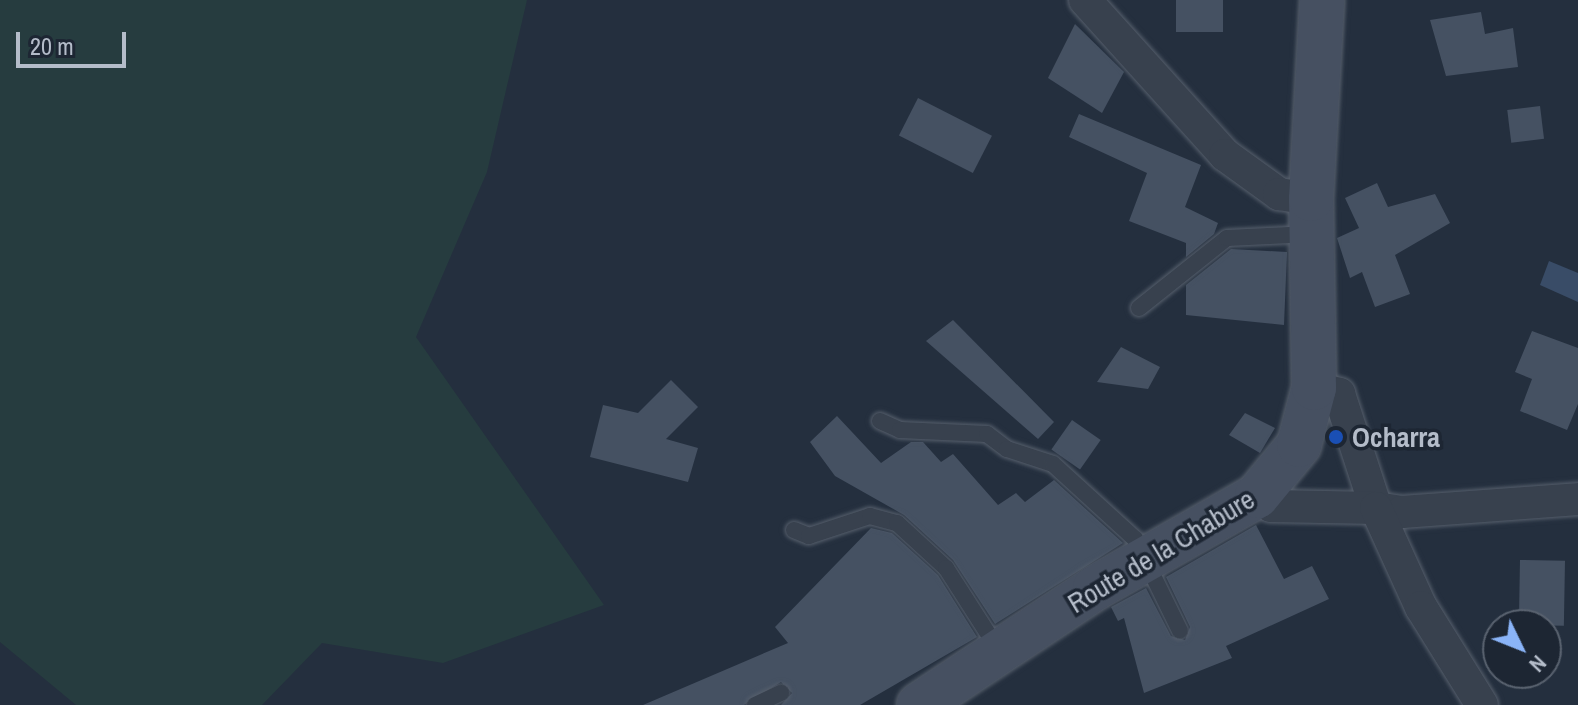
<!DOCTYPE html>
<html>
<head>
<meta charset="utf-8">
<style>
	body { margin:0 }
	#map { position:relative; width:1578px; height:705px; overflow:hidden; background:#242f3e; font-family:"Archivo Narrow",sans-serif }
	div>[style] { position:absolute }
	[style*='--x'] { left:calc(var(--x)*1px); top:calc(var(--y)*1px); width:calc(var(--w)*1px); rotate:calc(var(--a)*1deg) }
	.green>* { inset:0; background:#263c3f }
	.water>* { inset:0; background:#394c67 }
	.building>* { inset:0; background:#455162; transform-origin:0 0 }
	.roads { filter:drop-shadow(0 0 2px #565f6c) drop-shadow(0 0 2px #565f6c) }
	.lane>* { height:16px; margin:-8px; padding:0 8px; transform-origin:8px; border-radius:8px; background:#38414e }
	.street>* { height:32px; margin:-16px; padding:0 16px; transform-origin:16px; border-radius:16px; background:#38414e }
	.secondary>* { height:44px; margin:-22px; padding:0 22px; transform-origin:22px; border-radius:22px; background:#465061 }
	.dots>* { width:22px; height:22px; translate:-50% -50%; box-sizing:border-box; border:4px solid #1d2633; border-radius:50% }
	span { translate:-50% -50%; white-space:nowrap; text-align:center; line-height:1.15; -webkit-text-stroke:7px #1d2633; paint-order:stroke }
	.poi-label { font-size:28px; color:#b4bcc9; font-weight:700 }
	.left { translate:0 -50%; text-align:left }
	.street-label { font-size:28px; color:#b4bcc9 }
	.north { position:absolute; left:1482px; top:609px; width:80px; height:80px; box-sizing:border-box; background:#1d2633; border:2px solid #59626f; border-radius:50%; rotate:133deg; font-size:22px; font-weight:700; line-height:32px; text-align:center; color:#b4bcc9 }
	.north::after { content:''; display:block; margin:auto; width:28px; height:36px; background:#8ab4f8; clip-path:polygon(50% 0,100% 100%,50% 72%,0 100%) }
	.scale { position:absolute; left:16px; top:32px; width:110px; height:36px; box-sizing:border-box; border:4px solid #b4bcc9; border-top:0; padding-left:10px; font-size:24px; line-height:28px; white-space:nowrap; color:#b4bcc9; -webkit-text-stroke:6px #1d2633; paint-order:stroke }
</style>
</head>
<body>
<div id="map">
	<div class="green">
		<div style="clip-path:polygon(0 0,527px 0,487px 172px,416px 337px,604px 605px,443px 663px,322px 643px,262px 705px,76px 705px,0 642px)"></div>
	</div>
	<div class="water">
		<div style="clip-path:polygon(1549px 261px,1578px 273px,1578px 302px,1540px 285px)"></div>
	</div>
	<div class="building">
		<div style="left:1176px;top:0;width:47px;height:32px"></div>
		<div style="clip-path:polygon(1481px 12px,1485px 34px,1513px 28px,1518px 67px,1446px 76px,1430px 20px)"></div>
		<div style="clip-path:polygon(1075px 24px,1124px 72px,1102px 113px,1048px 78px)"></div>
		<div style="left:918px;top:98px;width:83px;height:42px;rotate:27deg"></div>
		<div style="left:1540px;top:106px;width:33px;height:33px;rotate:83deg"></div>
		<div style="clip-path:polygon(1079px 114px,1201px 165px,1185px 207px,1218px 223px,1214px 234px,1186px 257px,1186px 243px,1129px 221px,1147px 173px,1069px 137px)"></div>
		<div style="clip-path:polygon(1377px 183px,1388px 207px,1435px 194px,1450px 223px,1395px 255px,1410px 294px,1375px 307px,1362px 272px,1350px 278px,1337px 238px,1359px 228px,1345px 198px)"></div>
		<div style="clip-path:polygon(1231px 249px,1287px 252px,1284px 325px,1186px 315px,1186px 285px)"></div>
		<div style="clip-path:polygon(953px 320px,1054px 422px,1038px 439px,926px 341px)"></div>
		<div style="clip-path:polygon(1532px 331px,1578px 348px,1578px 404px,1567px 430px,1520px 411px,1532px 379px,1515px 372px)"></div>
		<div style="clip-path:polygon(1121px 347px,1160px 367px,1148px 389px,1097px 382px)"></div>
		<div style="clip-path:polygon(671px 380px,698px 407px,666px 439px,698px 448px,688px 482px,590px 457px,603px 405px,638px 413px)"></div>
		<div style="clip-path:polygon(1245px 413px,1275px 428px,1260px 453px,1229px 435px)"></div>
		<div style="clip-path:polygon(837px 416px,881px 463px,911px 442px,923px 442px,941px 462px,953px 454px,998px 505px,1016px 493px,1025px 502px,1054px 480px,1123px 543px,995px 624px,953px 560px,904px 515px,835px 476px,810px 442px)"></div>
		<div style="left:1072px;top:420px;width:35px;height:36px;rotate:35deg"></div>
		<div style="clip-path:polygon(1256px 525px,1284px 579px,1312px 566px,1329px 599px,1226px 646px,1232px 658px,1144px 693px,1124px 618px,1118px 621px,1111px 607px,1146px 588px,1171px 636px,1185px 640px,1190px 627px,1166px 577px)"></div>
		<div style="clip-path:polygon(871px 528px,892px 533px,938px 575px,977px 637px,860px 705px,781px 705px,792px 693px,781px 682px,744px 705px,643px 705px,788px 643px,775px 627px)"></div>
		<div style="left:1520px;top:560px;width:45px;height:65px;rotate:1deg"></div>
	</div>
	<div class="roads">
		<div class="lane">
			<div style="--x:1139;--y:308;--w:112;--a:-38.5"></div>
			<div style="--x:1227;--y:238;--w:84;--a:-2.7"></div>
			<div style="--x:880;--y:421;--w:22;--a:24"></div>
			<div style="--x:900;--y:430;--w:87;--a:2.6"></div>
			<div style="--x:987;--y:434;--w:25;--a:37"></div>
			<div style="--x:1007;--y:449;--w:48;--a:18.1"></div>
			<div style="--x:1053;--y:464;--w:111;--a:42.4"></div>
			<div style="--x:1135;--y:539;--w:102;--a:63.9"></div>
			<div style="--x:794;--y:530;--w:16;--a:22"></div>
			<div style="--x:809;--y:536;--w:64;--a:-18.2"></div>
			<div style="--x:870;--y:516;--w:28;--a:15"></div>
			<div style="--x:897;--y:523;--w:67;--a:42.6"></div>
			<div style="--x:946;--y:568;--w:98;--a:57.4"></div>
			<div style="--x:755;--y:705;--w:29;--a:-25"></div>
		</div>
		<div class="street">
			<div style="--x:1085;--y:0;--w:209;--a:47.9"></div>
			<div style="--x:1225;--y:155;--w:67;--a:35.8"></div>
			<div style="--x:1279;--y:194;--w:32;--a:9"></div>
			<div style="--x:1314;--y:388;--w:26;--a:13"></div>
			<div style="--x:1339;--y:394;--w:120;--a:72"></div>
			<div style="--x:1376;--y:508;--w:26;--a:9"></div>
			<div style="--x:1402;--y:512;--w:176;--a:-4.2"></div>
			<div style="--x:1257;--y:496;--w:17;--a:36"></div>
			<div style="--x:1271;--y:506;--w:105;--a:1.1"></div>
			<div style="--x:1376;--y:508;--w:109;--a:65.6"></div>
			<div style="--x:1421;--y:607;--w:115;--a:58.1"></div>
		</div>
		<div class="secondary">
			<div style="--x:919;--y:705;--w:211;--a:-33.6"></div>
			<div style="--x:1095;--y:588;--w:186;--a:-29.6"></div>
			<div style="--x:1257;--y:496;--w:66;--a:-50.5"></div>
			<div style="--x:1299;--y:445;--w:59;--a:-75.3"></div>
			<div style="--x:1314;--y:388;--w:189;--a:-90.9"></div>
			<div style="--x:1311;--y:199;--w:199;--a:-86.8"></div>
		</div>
	</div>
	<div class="dots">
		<div style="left:1336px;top:437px;background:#1a4fb4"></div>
	</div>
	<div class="poi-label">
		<span class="left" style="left:1352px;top:437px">Ocharra</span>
	</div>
	<div class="street-label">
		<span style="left:1161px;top:551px;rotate:-31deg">Route de la Chabure</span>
	</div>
	<div class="north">N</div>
	<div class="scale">20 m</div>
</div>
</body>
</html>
